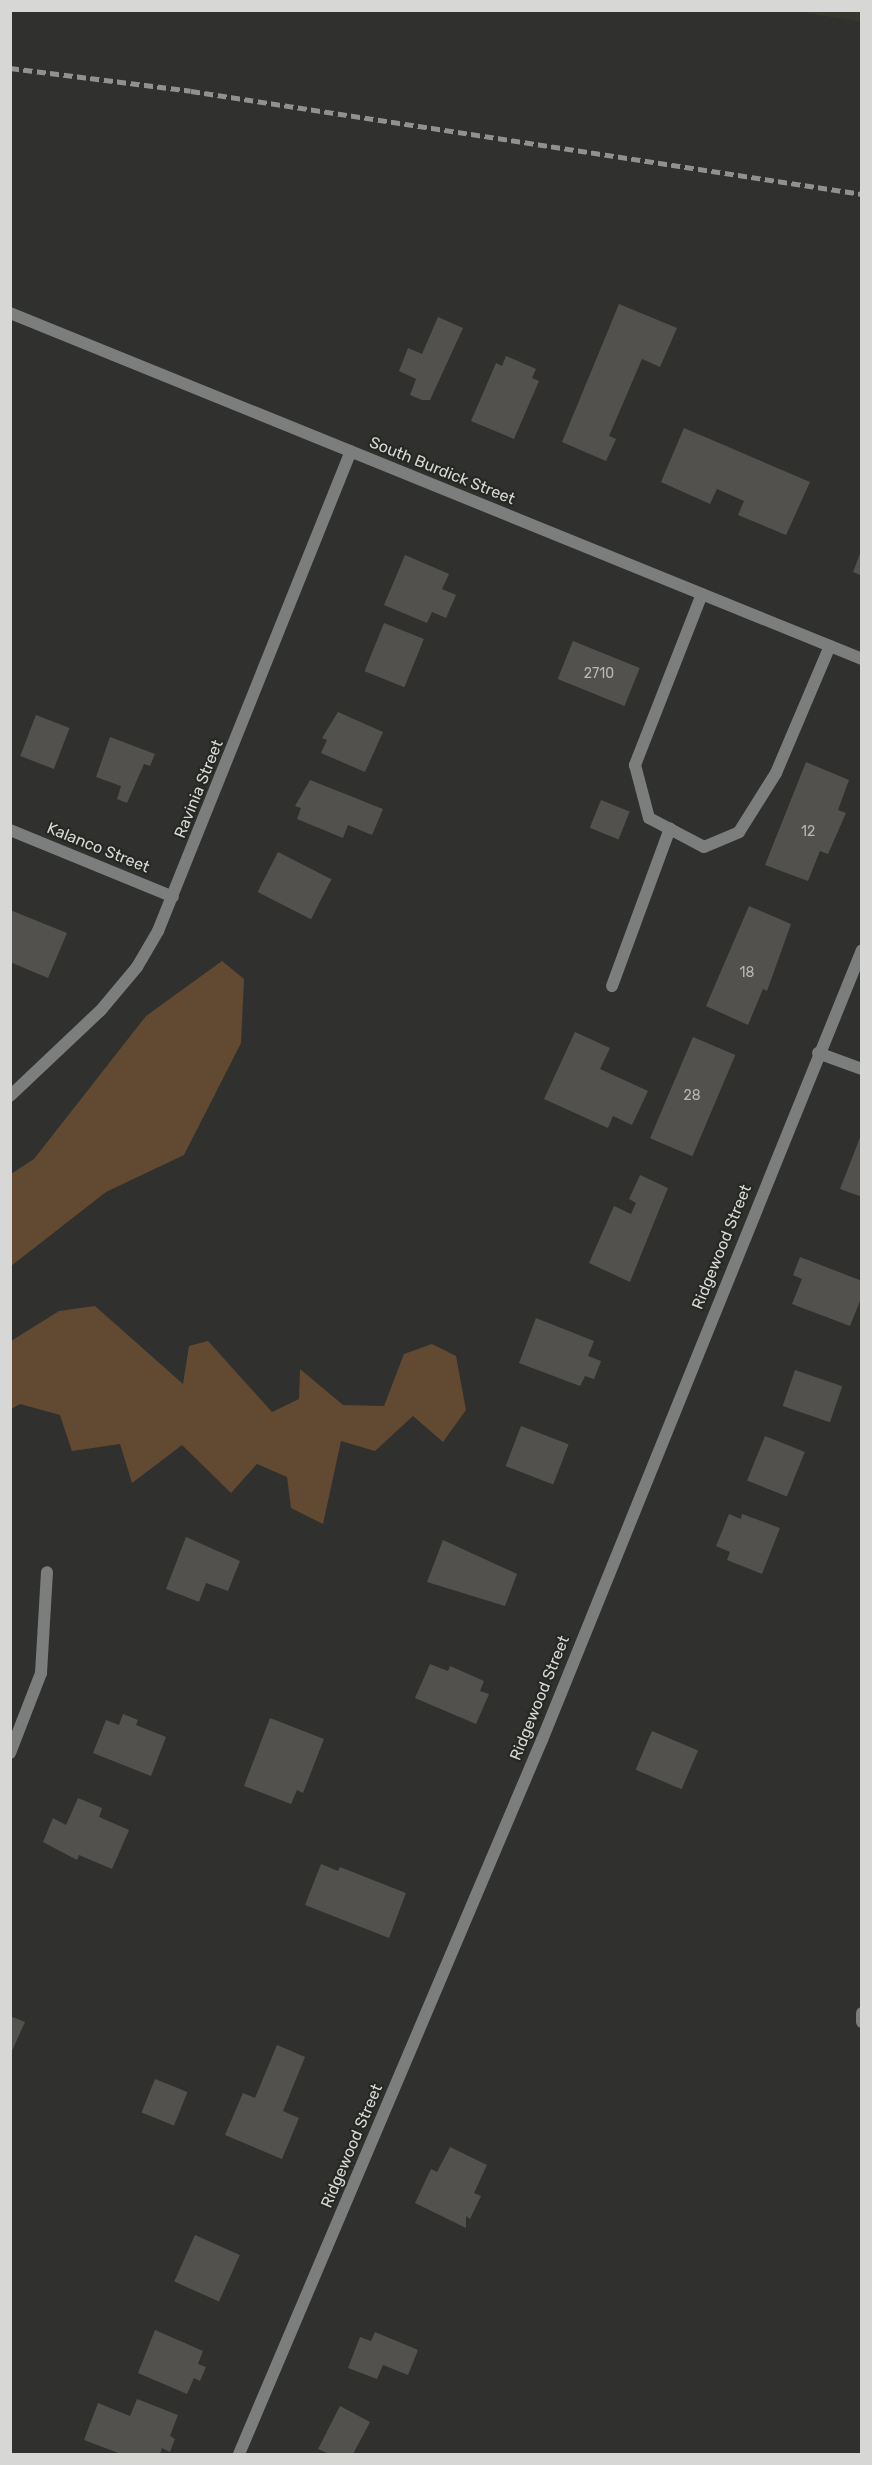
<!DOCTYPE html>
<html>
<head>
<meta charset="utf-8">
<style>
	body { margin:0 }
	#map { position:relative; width:872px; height:2465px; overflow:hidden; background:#30312e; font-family:Rubik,sans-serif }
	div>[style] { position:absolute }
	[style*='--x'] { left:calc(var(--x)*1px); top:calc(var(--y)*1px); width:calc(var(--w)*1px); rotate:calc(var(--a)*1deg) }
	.built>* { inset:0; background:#34382f }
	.green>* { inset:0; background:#624931 }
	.building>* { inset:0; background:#52514d; transform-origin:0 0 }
	.service>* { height:12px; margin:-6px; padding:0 6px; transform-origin:6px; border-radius:6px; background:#7c7e7d }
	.minor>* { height:12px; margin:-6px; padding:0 6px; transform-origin:6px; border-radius:6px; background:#7c7e7d }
	.rail>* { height:4.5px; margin-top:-2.25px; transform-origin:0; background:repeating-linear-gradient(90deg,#91928f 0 9px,transparent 0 13.5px) }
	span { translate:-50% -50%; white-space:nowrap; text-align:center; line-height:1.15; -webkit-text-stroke:4.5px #262824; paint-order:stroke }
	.number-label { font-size:14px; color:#b6b6b4 }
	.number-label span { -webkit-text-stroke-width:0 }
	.street-label { font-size:16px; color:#d7d8d6 }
	.frame { position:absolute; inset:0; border:12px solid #d7d8d6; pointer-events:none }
</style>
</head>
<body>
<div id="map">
	<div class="built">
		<div style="clip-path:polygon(796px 11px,861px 11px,861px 22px)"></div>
	</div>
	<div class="green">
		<div style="clip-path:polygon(222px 961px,244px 979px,241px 1043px,184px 1155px,106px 1192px,11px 1266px,11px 1174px,34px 1159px,146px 1016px)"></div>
		<div style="clip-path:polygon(95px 1306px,183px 1384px,189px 1346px,208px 1341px,272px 1412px,299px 1399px,300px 1369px,343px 1405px,384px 1406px,404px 1354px,432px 1344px,456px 1356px,466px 1410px,443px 1442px,413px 1416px,375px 1451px,341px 1441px,323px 1524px,291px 1508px,287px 1477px,257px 1464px,231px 1493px,182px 1445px,132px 1483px,120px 1444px,72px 1451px,60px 1415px,20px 1404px,11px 1409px,11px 1341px,59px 1311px)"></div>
	</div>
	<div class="building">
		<div style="clip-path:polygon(619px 304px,677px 328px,660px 367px,642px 359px,609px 436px,616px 439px,606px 461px,562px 442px)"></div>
		<div style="clip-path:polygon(438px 317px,463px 328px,430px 400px,422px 400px,410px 395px,416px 379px,399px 371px,408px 348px,422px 354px)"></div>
		<div style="clip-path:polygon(506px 356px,536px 369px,532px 378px,539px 381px,514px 439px,471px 421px,496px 363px,502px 366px)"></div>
		<div style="clip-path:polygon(684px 428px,810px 482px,786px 535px,738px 515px,744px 501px,717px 489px,710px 504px,661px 482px)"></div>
		<div style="clip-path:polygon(861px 551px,862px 551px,862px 576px,853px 572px)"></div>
		<div style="clip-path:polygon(405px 555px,449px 574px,442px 589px,456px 595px,446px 618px,432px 612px,427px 623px,384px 605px)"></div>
		<div style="left:384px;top:623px;width:43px;height:52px;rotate:22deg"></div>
		<div style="left:573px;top:641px;width:72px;height:41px;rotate:22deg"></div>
		<div style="clip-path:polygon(338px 712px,383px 732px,365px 772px,321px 753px,327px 740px,322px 738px)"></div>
		<div style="left:36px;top:715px;width:36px;height:44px;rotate:21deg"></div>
		<div style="clip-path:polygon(110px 737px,155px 754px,150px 766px,144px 764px,127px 803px,117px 799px,121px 786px,96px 777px)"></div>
		<div style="clip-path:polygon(806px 762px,849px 780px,838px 810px,846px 813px,828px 854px,820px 851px,808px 881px,765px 865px)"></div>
		<div style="clip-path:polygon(310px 780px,383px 809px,372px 835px,348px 825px,343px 838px,297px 819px,301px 808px,295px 806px)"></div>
		<div style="left:601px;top:800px;width:31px;height:30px;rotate:22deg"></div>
		<div style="left:278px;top:852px;width:60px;height:45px;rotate:27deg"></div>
		<div style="clip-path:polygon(749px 906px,791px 924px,767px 991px,763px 989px,748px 1025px,706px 1006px)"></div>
		<div style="clip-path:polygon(10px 910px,67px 933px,48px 978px,10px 962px)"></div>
		<div style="clip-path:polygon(575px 1032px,610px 1048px,600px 1069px,648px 1091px,632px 1125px,613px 1116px,608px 1128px,544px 1099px)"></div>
		<div style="left:693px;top:1037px;width:46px;height:110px;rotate:23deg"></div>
		<div style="clip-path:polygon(861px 1135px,862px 1135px,862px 1197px,840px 1189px)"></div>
		<div style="clip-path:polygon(640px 1175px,668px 1188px,630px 1282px,589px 1263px,614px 1206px,631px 1214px,636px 1203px,629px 1199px)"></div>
		<div style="clip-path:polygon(800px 1257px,862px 1281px,862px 1296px,850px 1326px,792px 1304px,802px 1279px,793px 1275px)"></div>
		<div style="clip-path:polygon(536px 1318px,594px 1341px,588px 1356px,601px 1361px,594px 1379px,585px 1376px,580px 1386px,519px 1363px)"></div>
		<div style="left:795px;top:1370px;width:50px;height:38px;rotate:19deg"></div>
		<div style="left:521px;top:1426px;width:51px;height:43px;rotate:21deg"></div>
		<div style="left:765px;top:1436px;width:43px;height:48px;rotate:22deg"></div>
		<div style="clip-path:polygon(729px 1514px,741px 1519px,742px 1514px,780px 1528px,762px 1574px,727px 1560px,730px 1552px,716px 1546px)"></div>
		<div style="clip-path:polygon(186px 1537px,240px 1561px,228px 1591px,206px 1583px,199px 1602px,166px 1589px)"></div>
		<div style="clip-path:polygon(443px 1540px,517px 1574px,505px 1606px,427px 1582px)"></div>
		<div style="clip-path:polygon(430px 1664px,448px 1671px,450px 1666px,484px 1681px,480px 1691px,489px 1694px,476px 1724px,415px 1698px)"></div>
		<div style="clip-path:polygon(123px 1714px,138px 1720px,136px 1725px,166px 1737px,151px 1776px,93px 1753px,106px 1720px,119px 1725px)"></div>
		<div style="clip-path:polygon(270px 1718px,324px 1739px,303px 1793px,297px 1790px,291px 1804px,244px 1786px)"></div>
		<div style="left:652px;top:1731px;width:50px;height:42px;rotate:23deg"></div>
		<div style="clip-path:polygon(78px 1798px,102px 1808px,99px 1817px,129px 1830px,112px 1869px,79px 1855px,77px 1860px,43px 1842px,53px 1818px,66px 1825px)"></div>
		<div style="clip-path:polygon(321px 1864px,338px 1871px,340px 1867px,406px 1893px,389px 1938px,305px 1905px)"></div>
		<div style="clip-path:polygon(10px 2016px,25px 2022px,10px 2055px)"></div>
		<div style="clip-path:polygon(277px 2045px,305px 2057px,283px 2111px,299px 2118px,282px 2159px,225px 2135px,243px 2093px,255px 2098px)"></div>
		<div style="left:155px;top:2079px;width:35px;height:36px;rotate:22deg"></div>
		<div style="clip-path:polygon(450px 2147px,487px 2165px,474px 2193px,481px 2196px,470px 2219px,466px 2216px,466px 2228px,415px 2203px,431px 2169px,437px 2172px)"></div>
		<div style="left:195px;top:2235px;width:49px;height:51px;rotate:24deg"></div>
		<div style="clip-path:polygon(155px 2330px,203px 2351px,198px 2364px,206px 2367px,200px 2381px,194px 2378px,187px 2394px,138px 2373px)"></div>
		<div style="clip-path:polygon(375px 2332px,418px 2350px,408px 2375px,383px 2365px,377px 2379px,348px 2368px,360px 2337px,371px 2341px)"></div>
		<div style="clip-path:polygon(137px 2399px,178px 2415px,170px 2436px,175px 2439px,170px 2452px,162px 2448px,160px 2454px,121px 2454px,84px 2440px,98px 2403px,130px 2416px)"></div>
		<div style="clip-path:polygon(340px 2406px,370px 2422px,353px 2454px,329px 2454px,318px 2449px)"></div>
	</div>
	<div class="service">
		<div style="--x:702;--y:594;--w:184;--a:111.4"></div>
		<div style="--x:635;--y:765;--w:55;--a:75.2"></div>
		<div style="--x:649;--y:818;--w:62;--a:27.8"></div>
		<div style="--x:704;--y:847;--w:38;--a:-23"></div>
		<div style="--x:739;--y:832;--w:70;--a:-57.9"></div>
		<div style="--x:776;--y:773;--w:138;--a:-67"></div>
		<div style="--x:612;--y:986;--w:168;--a:-69.8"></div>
		<div style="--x:818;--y:1053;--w:47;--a:20"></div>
	</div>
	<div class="minor">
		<div style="--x:10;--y:313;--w:920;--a:22.1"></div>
		<div style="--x:10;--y:830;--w:176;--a:22.3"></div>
		<div style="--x:10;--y:1096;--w:125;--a:-43.4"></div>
		<div style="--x:101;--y:1010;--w:56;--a:-50.1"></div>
		<div style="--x:137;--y:967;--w:42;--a:-59.7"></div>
		<div style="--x:158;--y:931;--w:517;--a:-68.1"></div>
		<div style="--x:10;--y:1753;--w:86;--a:-68.8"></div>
		<div style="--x:41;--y:1673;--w:101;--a:-86.6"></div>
		<div style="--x:862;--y:2013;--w:9;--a:90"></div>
		<div style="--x:239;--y:2454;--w:776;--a:-67.01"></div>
		<div style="--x:542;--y:1740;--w:852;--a:-67.95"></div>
	</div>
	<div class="rail">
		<div style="--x:10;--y:68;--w:182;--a:7.2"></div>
		<div style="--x:191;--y:91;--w:679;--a:8.73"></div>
	</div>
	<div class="number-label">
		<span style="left:599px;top:674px">2710</span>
		<span style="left:808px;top:832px">12</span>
		<span style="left:747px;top:973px">18</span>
		<span style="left:692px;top:1096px">28</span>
	</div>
	<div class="street-label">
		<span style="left:442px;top:471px;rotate:22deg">South Burdick Street</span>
		<span style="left:199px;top:789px;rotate:-68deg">Ravinia Street</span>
		<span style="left:98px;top:848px;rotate:22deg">Kalanco Street</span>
		<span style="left:722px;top:1247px;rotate:-68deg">Ridgewood Street</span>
		<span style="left:540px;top:1698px;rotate:-68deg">Ridgewood Street</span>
		<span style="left:352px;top:2146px;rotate:-67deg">Ridgewood Street</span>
	</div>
	<div class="frame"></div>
</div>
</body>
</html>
